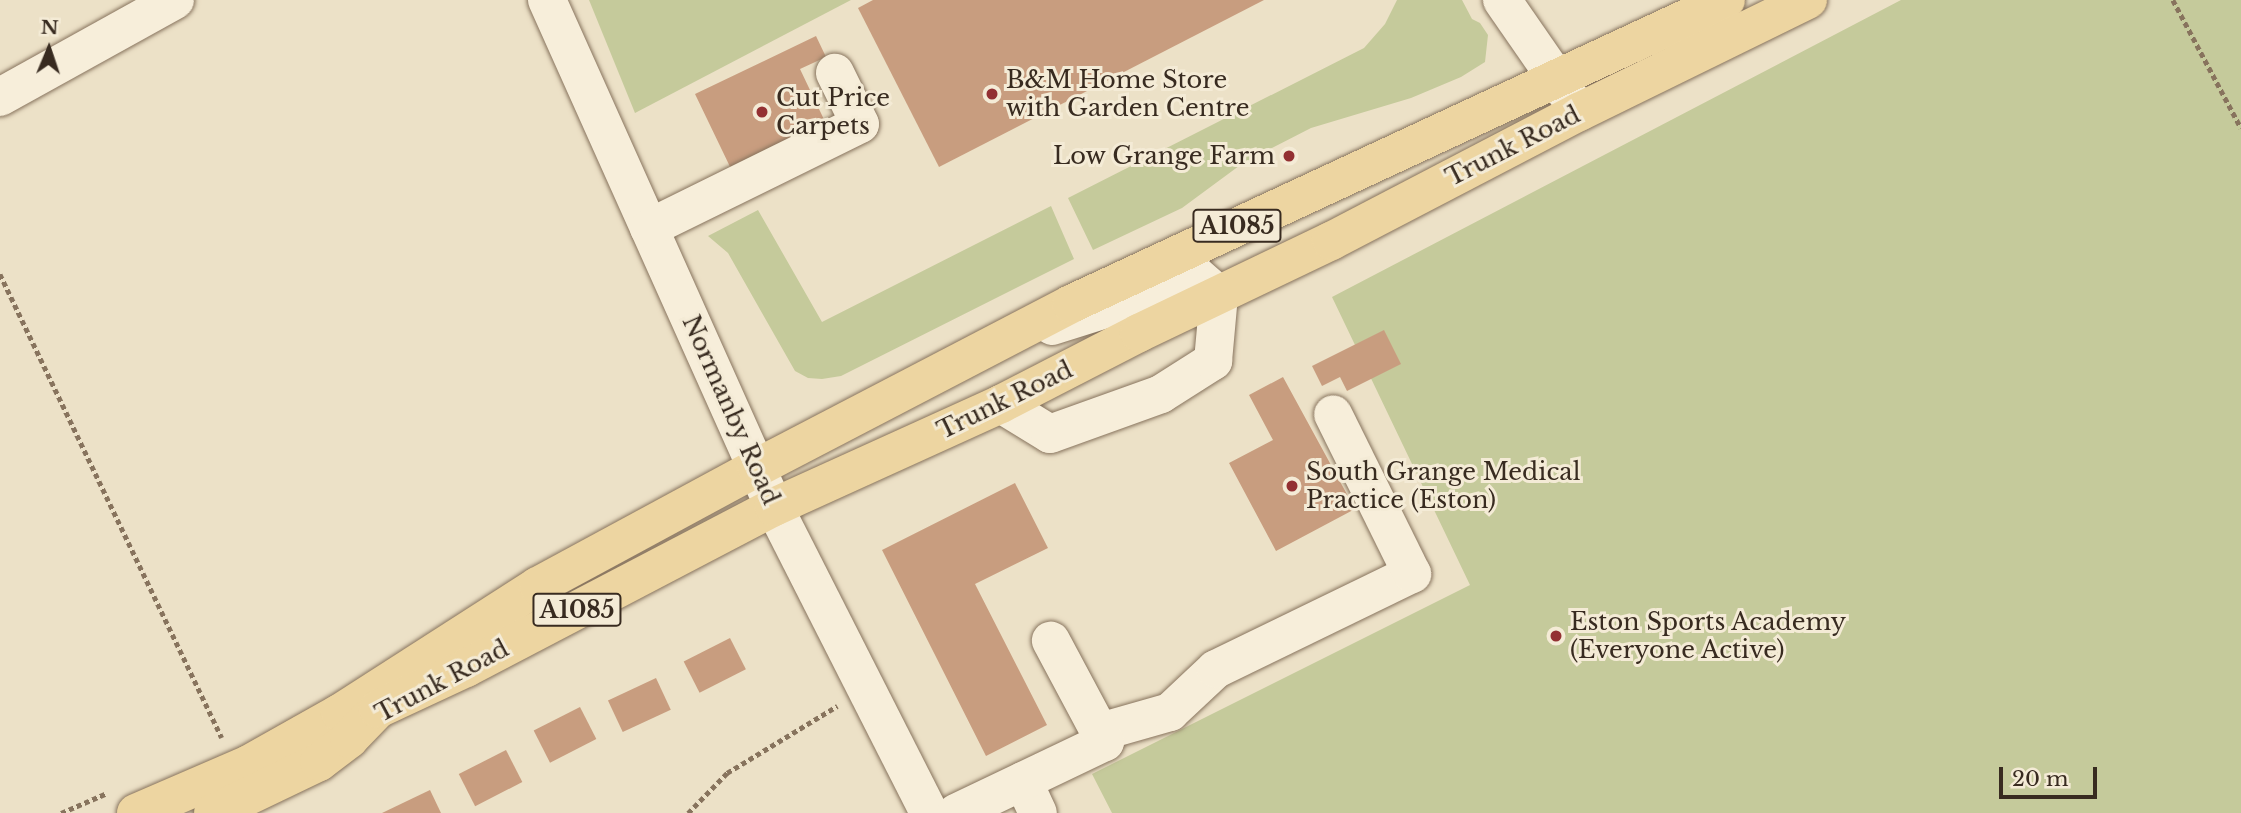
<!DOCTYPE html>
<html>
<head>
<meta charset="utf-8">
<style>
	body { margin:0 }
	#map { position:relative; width:2241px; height:813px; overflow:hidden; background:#ece1c7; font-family:"Libre Baskerville",serif }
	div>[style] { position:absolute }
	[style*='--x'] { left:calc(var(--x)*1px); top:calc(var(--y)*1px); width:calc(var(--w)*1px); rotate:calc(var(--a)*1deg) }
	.green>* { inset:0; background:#c5ca9b }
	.building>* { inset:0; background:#c89d7f; transform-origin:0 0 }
	.path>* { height:4.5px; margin-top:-2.25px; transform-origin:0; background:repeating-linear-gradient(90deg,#87735d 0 5px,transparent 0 8.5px) }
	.roads { filter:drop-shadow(0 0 2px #87735d) drop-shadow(0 0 2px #87735d) }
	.minor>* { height:38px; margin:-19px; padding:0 19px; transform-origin:19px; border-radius:19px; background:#f7eeda }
	.major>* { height:38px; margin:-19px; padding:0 19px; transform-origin:19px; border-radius:19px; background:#edd5a1 }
	.dots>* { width:19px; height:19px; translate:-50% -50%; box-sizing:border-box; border:4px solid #f4ebd6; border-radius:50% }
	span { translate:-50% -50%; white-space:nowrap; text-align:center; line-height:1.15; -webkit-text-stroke:6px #f4ebd6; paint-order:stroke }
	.shield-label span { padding:2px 5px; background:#f4ebd6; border:2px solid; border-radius:5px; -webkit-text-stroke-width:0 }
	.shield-label { font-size:23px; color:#382b20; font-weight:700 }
	.poi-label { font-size:24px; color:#382b20 }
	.left { translate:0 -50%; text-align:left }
	.right { translate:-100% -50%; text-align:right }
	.street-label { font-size:24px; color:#382b20 }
	.north { position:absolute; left:14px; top:14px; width:70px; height:70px; -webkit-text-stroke:5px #f4ebd6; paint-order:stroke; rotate:2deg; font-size:19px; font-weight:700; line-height:28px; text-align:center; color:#382b20 }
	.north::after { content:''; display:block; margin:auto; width:24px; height:32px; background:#382b20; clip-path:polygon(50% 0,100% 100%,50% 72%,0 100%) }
	.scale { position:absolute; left:1999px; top:767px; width:98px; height:32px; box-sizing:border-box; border:4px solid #382b20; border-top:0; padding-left:9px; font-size:21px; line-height:24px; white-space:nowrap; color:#382b20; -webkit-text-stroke:5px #f4ebd6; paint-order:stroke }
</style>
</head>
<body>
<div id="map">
	<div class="green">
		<div style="clip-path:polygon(589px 0,851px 0,635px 113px)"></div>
		<div style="clip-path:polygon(1397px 0,1462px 0,1472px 19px,1480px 23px,1488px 35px,1485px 62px,1461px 77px,1411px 98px,1311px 128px,1243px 163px,1182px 208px,1093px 250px,1068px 198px,1364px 48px,1385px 24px)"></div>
		<div style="clip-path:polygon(1901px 0,2241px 0,2241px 813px,1112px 813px,1092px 774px,1470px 585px,1332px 297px)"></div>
		<div style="clip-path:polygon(1051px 206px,1074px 259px,841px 376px,822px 379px,808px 378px,795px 371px,728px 253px,708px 236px,758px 210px,822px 322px)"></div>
	</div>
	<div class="building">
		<div style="clip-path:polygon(873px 0,1264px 0,939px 167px,858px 8px)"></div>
		<div style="clip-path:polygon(816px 36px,826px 57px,800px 69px,829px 130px,734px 175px,695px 94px)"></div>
		<div style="clip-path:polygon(1384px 330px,1401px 364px,1347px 391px,1340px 377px,1322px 386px,1312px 366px)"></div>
		<div style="clip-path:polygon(1283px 377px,1355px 509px,1276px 551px,1229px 463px,1273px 440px,1249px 395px)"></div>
		<div style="clip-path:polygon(1015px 483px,1048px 548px,975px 584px,1047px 725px,986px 756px,882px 550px)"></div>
		<div style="left:730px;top:638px;width:35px;height:52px;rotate:63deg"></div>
		<div style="left:656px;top:678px;width:35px;height:53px;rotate:65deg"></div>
		<div style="left:580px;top:707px;width:36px;height:52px;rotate:63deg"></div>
		<div style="left:506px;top:750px;width:36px;height:53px;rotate:63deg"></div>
		<div style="clip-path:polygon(430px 790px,441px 813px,382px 813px,407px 801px)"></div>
	</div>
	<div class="path">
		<div style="--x:2173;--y:0;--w:145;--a:62"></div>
		<div style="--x:0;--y:274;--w:514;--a:64.43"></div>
		<div style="--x:61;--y:813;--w:48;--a:-23.4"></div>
		<div style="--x:688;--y:813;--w:56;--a:-45.7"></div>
		<div style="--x:727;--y:773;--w:129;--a:-31.3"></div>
	</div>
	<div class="roads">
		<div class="minor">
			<div style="--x:547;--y:0;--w:555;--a:65.88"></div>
			<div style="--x:774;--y:507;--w:343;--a:63.1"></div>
			<div style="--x:1502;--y:0;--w:130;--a:55.3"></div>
			<div style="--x:0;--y:97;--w:200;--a:-29"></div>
			<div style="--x:649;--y:228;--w:235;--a:-26.2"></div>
			<div style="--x:860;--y:124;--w:57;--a:-116.1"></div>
			<div style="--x:1001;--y:404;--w:57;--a:31.5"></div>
			<div style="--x:1050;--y:434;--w:118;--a:-19.8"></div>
			<div style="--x:1161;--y:394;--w:62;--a:-32.4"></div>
			<div style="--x:1213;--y:361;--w:66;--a:-84.8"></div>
			<div style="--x:1219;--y:295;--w:32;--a:-139"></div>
			<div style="--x:1195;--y:274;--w:59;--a:156"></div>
			<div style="--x:1141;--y:298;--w:93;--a:162.5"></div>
			<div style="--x:1100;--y:732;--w:73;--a:-15.9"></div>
			<div style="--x:1170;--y:712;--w:63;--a:-43.1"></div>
			<div style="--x:1216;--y:669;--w:218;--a:-25.9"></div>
			<div style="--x:1412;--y:574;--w:178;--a:-116.3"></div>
			<div style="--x:1023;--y:781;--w:35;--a:65"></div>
			<div style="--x:956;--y:813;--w:165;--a:-25.5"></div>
			<div style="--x:1105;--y:742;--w:115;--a:-118.1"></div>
		</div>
		<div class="major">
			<div style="--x:136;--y:813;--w:123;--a:-23.4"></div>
			<div style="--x:249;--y:764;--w:104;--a:-29.3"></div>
			<div style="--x:340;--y:713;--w:235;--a:-32.7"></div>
			<div style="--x:538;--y:586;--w:248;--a:-28.4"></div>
			<div style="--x:756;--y:468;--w:355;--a:-27.5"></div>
			<div style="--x:1071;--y:304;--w:722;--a:-24.9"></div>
			<div style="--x:213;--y:813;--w:118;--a:-25.7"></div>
			<div style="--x:319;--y:762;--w:38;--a:-37"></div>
			<div style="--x:349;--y:739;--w:42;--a:-46"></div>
			<div style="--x:378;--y:709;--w:97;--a:-25"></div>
			<div style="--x:466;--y:668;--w:348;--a:-27.6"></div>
			<div style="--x:774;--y:507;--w:249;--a:-24.4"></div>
			<div style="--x:1001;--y:404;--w:155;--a:-27.2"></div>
			<div style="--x:1139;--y:333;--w:213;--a:-25.6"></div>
			<div style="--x:1331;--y:241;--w:280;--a:-27.5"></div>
			<div style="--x:1579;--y:112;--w:255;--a:-26.1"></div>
		</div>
	</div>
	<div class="dots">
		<div style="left:992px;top:94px;background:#933032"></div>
		<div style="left:762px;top:112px;background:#933032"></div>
		<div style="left:1289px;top:156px;background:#933032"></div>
		<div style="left:1292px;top:486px;background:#933032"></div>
		<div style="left:1556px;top:636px;background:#933032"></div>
	</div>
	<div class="shield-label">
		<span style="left:1237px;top:226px">A1085</span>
		<span style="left:577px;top:610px">A1085</span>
	</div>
	<div class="poi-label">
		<span class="left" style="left:1006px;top:94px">B&amp;M Home Store<br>with Garden Centre</span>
		<span class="left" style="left:776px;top:112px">Cut Price<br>Carpets</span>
		<span class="right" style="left:1275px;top:156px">Low Grange Farm</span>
		<span class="left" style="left:1306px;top:486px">South Grange Medical<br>Practice (Eston)</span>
		<span class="left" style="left:1570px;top:636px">Eston Sports Academy<br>(Everyone Active)</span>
	</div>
	<div class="street-label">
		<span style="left:1513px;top:146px;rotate:-27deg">Trunk Road</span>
		<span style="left:1005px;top:400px;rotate:-26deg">Trunk Road</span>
		<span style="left:731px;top:410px;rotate:66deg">Normanby Road</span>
		<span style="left:442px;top:681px;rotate:-28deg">Trunk Road</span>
	</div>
	<div class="north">N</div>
	<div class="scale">20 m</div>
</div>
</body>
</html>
